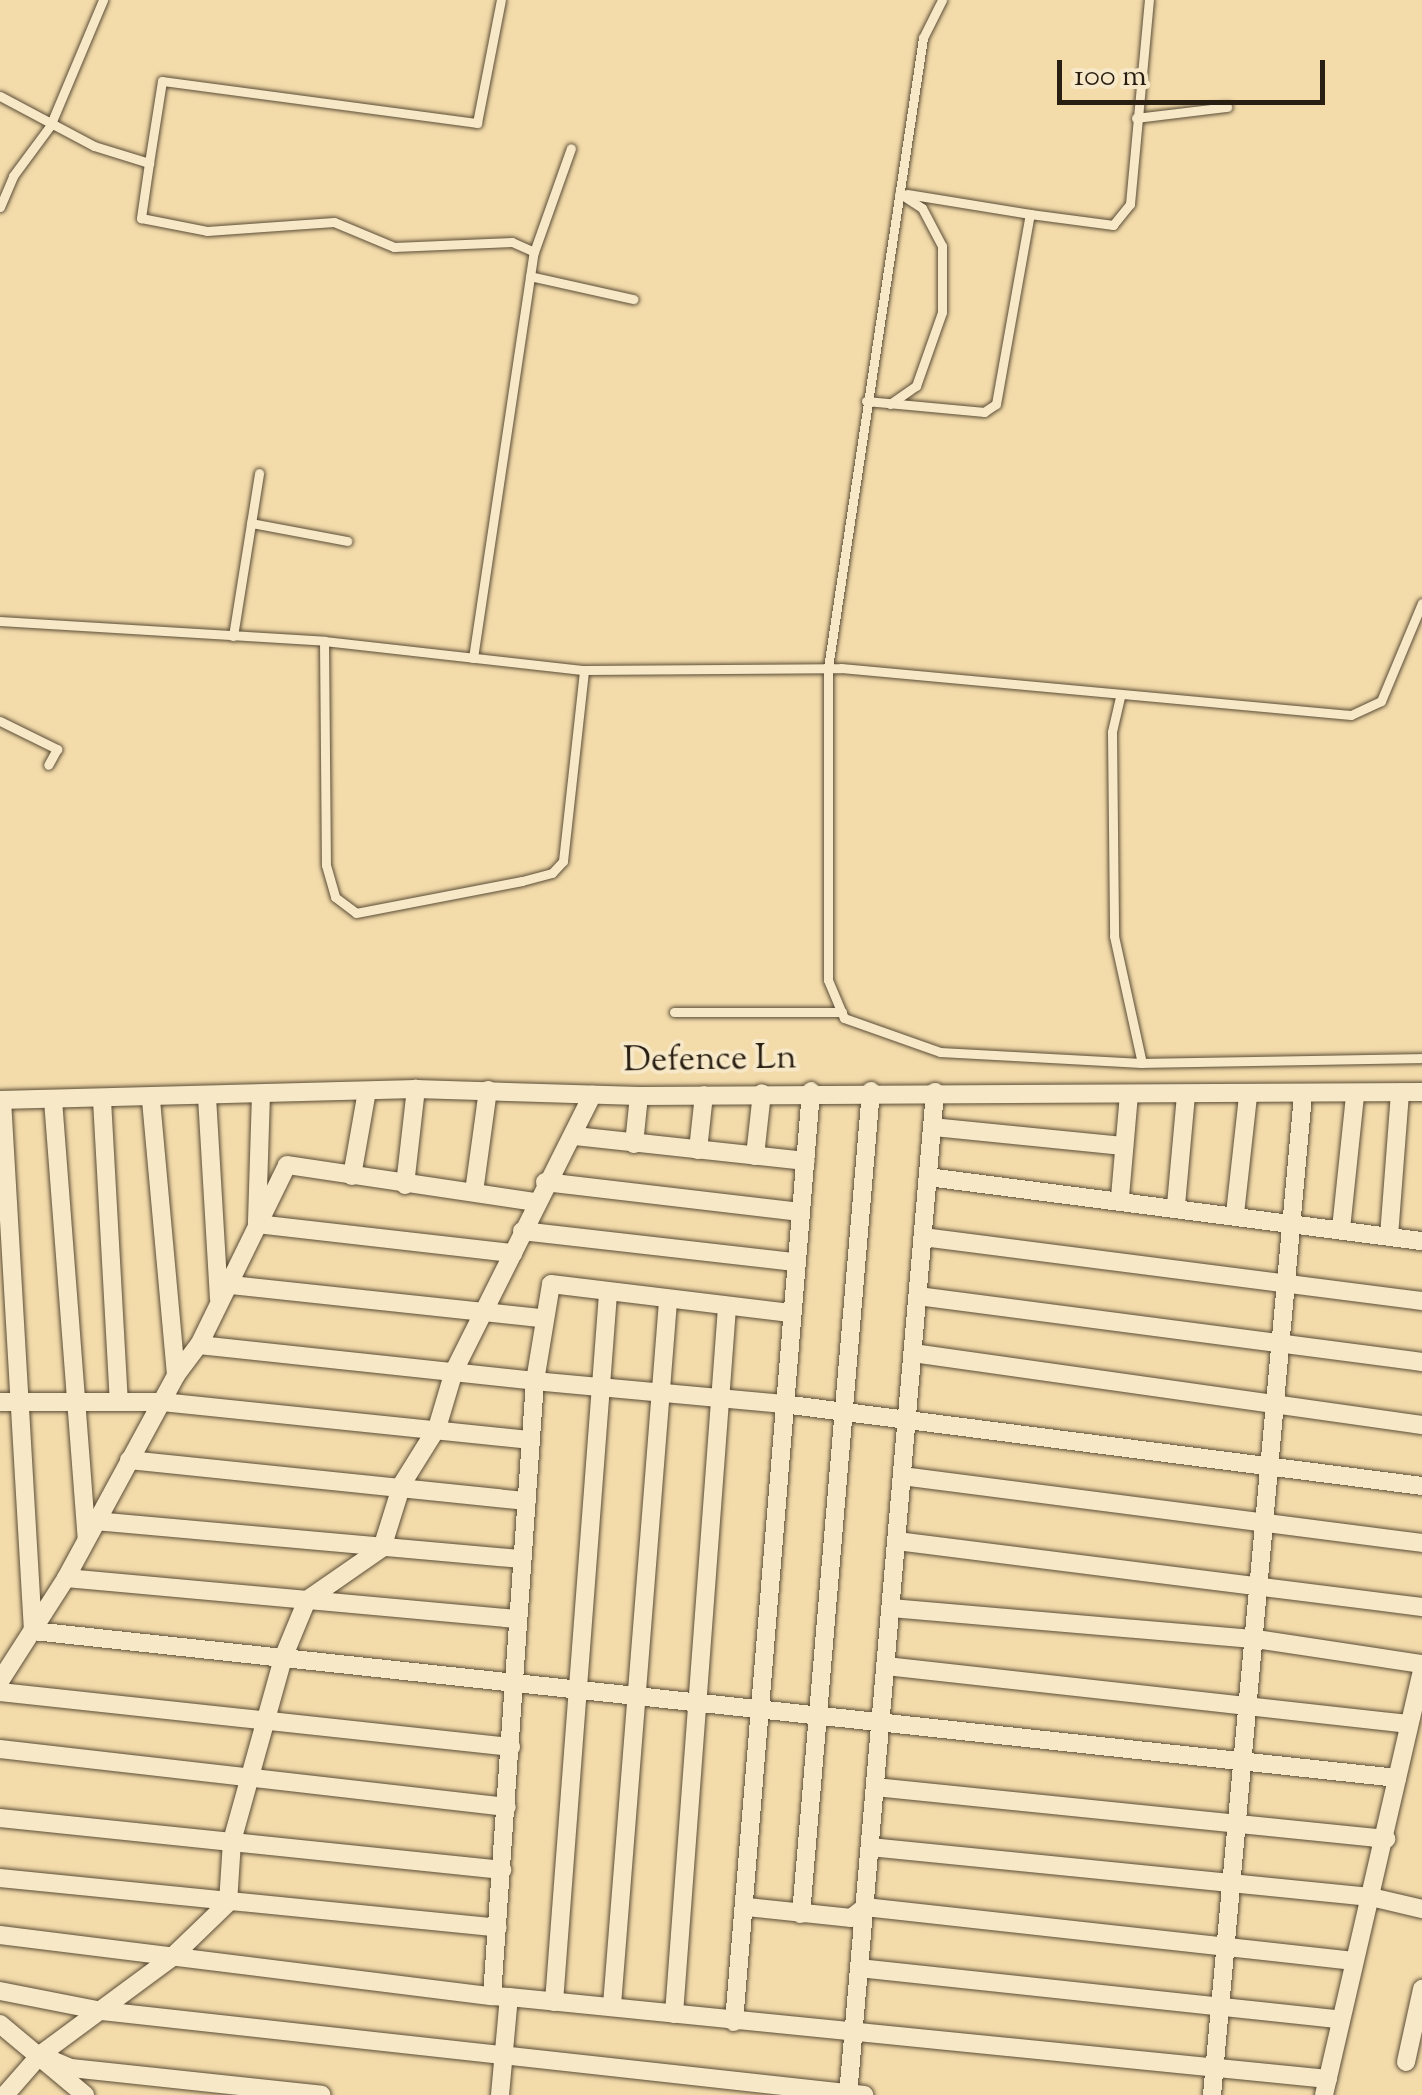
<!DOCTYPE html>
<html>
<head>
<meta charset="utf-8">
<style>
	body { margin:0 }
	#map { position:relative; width:1422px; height:2095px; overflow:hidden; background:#f3dbaa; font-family:"Sorts Mill Goudy",serif }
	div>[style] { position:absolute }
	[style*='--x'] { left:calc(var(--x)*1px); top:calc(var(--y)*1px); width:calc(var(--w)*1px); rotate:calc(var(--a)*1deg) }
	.roads { filter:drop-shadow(0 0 2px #5b4d37) drop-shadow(0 0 2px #5b4d37) }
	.lane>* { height:9px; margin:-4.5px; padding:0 4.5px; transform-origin:4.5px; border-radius:4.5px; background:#f7e8c8 }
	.street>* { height:18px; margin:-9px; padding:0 9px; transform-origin:9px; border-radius:9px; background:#f7e8c8 }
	span { translate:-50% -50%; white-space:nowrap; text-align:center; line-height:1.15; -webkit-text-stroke:8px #f7e8c8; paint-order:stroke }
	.street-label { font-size:35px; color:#281e11 }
	.scale { position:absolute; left:1057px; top:60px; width:268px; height:45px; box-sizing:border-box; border:5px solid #281e11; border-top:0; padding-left:12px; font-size:30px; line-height:35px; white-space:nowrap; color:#281e11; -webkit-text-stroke:8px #f7e8c8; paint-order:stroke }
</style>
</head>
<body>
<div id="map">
	<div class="roads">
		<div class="lane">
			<div style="--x:942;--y:0;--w:42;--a:116.6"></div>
			<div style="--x:923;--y:38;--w:637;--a:98.58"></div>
			<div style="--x:828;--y:668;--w:312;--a:90"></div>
			<div style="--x:828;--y:980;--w:41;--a:67.2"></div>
			<div style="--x:844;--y:1018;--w:102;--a:19.5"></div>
			<div style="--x:940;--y:1052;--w:202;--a:3.1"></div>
			<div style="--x:1142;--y:1063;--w:280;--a:-1"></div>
			<div style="--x:0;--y:96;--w:106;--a:28"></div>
			<div style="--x:94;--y:146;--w:58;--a:17.2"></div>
			<div style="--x:149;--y:163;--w:56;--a:98.3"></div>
			<div style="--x:141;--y:218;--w:67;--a:11.1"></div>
			<div style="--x:207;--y:231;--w:127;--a:-4.1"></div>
			<div style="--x:334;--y:222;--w:65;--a:22.6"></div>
			<div style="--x:394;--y:247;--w:118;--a:-2.4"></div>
			<div style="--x:512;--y:242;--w:24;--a:24"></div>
			<div style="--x:1136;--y:118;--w:92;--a:-6.9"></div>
			<div style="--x:149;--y:163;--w:83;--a:-81"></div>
			<div style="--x:162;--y:81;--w:318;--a:7.6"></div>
			<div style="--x:477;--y:123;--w:125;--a:-79"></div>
			<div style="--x:907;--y:194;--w:125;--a:9.2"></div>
			<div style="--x:0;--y:207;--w:34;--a:-67"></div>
			<div style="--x:13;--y:176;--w:62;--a:-53.5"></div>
			<div style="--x:50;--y:126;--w:137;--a:-67.2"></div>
			<div style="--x:530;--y:276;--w:106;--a:12.6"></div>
			<div style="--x:866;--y:401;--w:119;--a:5.3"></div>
			<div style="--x:984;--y:412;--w:14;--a:-34"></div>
			<div style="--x:996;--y:404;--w:193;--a:-79.9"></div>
			<div style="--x:1030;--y:214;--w:84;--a:7.5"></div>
			<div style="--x:1113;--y:225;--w:27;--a:-51"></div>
			<div style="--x:1130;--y:204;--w:205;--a:-84.7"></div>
			<div style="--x:890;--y:404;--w:32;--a:-35"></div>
			<div style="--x:916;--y:386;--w:78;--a:-70.6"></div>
			<div style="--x:942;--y:312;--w:66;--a:-90"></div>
			<div style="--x:942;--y:246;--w:43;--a:-117.8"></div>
			<div style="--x:922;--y:208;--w:27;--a:-147"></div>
			<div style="--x:251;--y:523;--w:98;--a:10.6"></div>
			<div style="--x:0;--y:621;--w:325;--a:3.5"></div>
			<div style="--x:324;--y:641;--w:224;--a:89.5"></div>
			<div style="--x:326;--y:865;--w:33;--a:74"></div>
			<div style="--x:335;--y:897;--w:26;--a:37"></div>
			<div style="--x:356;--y:913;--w:169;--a:-10.9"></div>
			<div style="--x:522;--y:881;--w:31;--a:-15"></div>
			<div style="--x:552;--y:873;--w:16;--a:-47"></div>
			<div style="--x:563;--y:861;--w:192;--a:-83.7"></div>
			<div style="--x:233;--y:636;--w:165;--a:-80.9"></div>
			<div style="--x:324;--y:641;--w:262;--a:6.4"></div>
			<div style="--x:584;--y:670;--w:257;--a:-0.4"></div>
			<div style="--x:841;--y:668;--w:512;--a:5.27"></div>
			<div style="--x:1351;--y:715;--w:33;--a:-25"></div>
			<div style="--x:1381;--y:701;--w:106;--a:-67.3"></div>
			<div style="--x:473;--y:658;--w:411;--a:-81.5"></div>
			<div style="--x:534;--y:252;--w:110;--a:-70.4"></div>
			<div style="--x:1120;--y:697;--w:36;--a:103"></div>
			<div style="--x:1112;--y:732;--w:204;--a:89.4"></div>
			<div style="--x:1114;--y:936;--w:130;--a:77.6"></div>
			<div style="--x:0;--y:721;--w:64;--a:26.2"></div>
			<div style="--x:57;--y:749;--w:18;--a:119"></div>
			<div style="--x:674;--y:1012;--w:168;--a:0"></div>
		</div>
		<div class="street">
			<div style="--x:261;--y:1094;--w:130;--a:91.8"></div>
			<div style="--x:257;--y:1224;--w:258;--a:6.5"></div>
			<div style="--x:207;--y:1097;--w:202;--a:86.6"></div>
			<div style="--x:0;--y:1100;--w:416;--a:-1.5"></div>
			<div style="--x:416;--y:1089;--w:223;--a:1.8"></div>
			<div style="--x:639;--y:1096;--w:783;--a:-0.29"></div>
			<div style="--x:2;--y:1100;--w:532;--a:86.66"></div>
			<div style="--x:33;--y:1631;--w:1372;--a:6.15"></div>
			<div style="--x:53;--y:1100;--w:439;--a:85.6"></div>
			<div style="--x:102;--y:1100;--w:300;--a:86.8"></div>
			<div style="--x:151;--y:1100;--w:276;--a:84.8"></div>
			<div style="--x:933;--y:1127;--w:192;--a:5.7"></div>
			<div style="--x:575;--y:1136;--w:232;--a:6.2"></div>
			<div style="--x:634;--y:1144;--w:48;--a:-84.1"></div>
			<div style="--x:698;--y:1150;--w:55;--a:-83.8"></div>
			<div style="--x:755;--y:1156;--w:63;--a:-83.7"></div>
			<div style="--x:352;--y:1176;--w:86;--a:-80"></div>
			<div style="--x:928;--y:1177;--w:498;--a:7.4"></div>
			<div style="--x:545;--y:1182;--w:257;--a:6.7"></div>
			<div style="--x:405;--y:1185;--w:97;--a:-83.5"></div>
			<div style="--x:474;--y:1192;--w:103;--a:-82.2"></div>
			<div style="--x:1120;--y:1197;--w:102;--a:-85"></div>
			<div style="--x:1176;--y:1205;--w:109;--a:-84.8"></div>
			<div style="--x:1235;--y:1214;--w:119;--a:-83.7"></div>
			<div style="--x:1341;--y:1229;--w:135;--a:-84"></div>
			<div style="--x:522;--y:1231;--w:275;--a:6.5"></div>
			<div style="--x:1389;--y:1236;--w:144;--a:-85.6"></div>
			<div style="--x:923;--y:1237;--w:503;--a:7.31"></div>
			<div style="--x:231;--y:1285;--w:313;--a:6.1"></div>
			<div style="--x:918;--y:1296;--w:508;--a:7.46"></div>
			<div style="--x:199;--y:1345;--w:338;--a:6.1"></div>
			<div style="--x:535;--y:1381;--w:98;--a:-80.6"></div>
			<div style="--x:551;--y:1284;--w:243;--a:6.9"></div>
			<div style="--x:913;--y:1353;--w:514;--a:8.05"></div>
			<div style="--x:0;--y:1402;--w:162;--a:0"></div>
			<div style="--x:162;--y:1402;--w:371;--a:5.9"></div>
			<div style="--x:129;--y:1460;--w:400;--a:5.9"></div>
			<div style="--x:902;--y:1476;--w:524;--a:7.34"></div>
			<div style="--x:95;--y:1521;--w:429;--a:5.1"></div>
			<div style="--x:897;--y:1541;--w:529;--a:7.17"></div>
			<div style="--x:66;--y:1578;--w:453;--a:5.2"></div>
			<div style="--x:891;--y:1608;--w:366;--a:4.9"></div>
			<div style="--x:1256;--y:1639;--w:168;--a:8.6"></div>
			<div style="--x:886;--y:1666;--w:526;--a:6.33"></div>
			<div style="--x:0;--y:1681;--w:122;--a:-57.3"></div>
			<div style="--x:66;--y:1578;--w:231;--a:-61.5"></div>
			<div style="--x:176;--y:1375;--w:38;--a:-53"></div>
			<div style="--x:199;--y:1345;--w:200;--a:-63.9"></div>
			<div style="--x:287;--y:1165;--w:251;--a:8.5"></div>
			<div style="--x:0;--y:1692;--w:514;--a:6.14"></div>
			<div style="--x:0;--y:1749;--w:510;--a:6.53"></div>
			<div style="--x:875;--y:1787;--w:514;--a:5.81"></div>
			<div style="--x:0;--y:1818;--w:505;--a:5.91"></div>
			<div style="--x:870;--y:1847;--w:503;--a:5.7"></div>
			<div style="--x:1371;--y:1897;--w:52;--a:13.2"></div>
			<div style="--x:0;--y:1878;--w:500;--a:5.7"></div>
			<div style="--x:747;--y:1907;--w:105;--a:6"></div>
			<div style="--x:851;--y:1918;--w:18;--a:-38"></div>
			<div style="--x:865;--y:1907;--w:492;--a:6.3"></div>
			<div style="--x:801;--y:1914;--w:826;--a:-85.14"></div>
			<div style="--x:0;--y:1935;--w:496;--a:7.1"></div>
			<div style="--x:859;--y:1968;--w:483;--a:6.1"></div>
			<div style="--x:0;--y:1991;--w:104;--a:11.1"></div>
			<div style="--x:102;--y:2011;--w:767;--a:6.29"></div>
			<div style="--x:509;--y:1997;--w:823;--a:5.72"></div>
			<div style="--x:554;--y:2002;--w:710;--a:-85.64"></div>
			<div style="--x:612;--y:2005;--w:705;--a:-85.45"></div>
			<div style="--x:674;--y:2014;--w:709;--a:-85.71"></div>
			<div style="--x:734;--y:2022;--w:934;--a:-85.27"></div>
			<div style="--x:0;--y:2024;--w:111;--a:39.9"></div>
			<div style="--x:40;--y:2055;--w:34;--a:23"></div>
			<div style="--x:71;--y:2068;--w:252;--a:6.1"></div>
			<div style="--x:1406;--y:2062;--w:75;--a:-77.6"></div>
			<div style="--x:5;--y:2095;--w:53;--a:-48.8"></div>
			<div style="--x:40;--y:2055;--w:163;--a:-36.5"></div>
			<div style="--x:171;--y:1958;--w:79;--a:-44"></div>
			<div style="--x:228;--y:1903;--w:62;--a:-86.3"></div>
			<div style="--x:232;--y:1841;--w:190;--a:-74.4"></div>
			<div style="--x:283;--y:1658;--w:63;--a:-67.5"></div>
			<div style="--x:307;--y:1600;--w:91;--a:-34.7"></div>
			<div style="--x:382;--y:1548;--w:67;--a:-72.6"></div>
			<div style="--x:402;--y:1484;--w:66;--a:-58"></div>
			<div style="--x:437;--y:1428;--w:59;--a:-73.4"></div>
			<div style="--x:454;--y:1371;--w:309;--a:-63.4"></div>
			<div style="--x:500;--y:2095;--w:98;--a:-84.8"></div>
			<div style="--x:509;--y:1997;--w:17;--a:-177"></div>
			<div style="--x:492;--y:1996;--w:617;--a:-86"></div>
			<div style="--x:535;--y:1381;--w:249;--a:5.3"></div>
			<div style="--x:783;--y:1404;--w:644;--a:7.31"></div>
			<div style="--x:848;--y:2095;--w:1007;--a:-85.04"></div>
			<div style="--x:1212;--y:2095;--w:1003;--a:-84.8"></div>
			<div style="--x:1324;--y:2095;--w:436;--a:-77"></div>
		</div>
	</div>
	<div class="street-label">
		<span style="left:710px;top:1061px;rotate:-1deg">Defence Ln</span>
	</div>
	<div class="scale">100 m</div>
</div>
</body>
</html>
